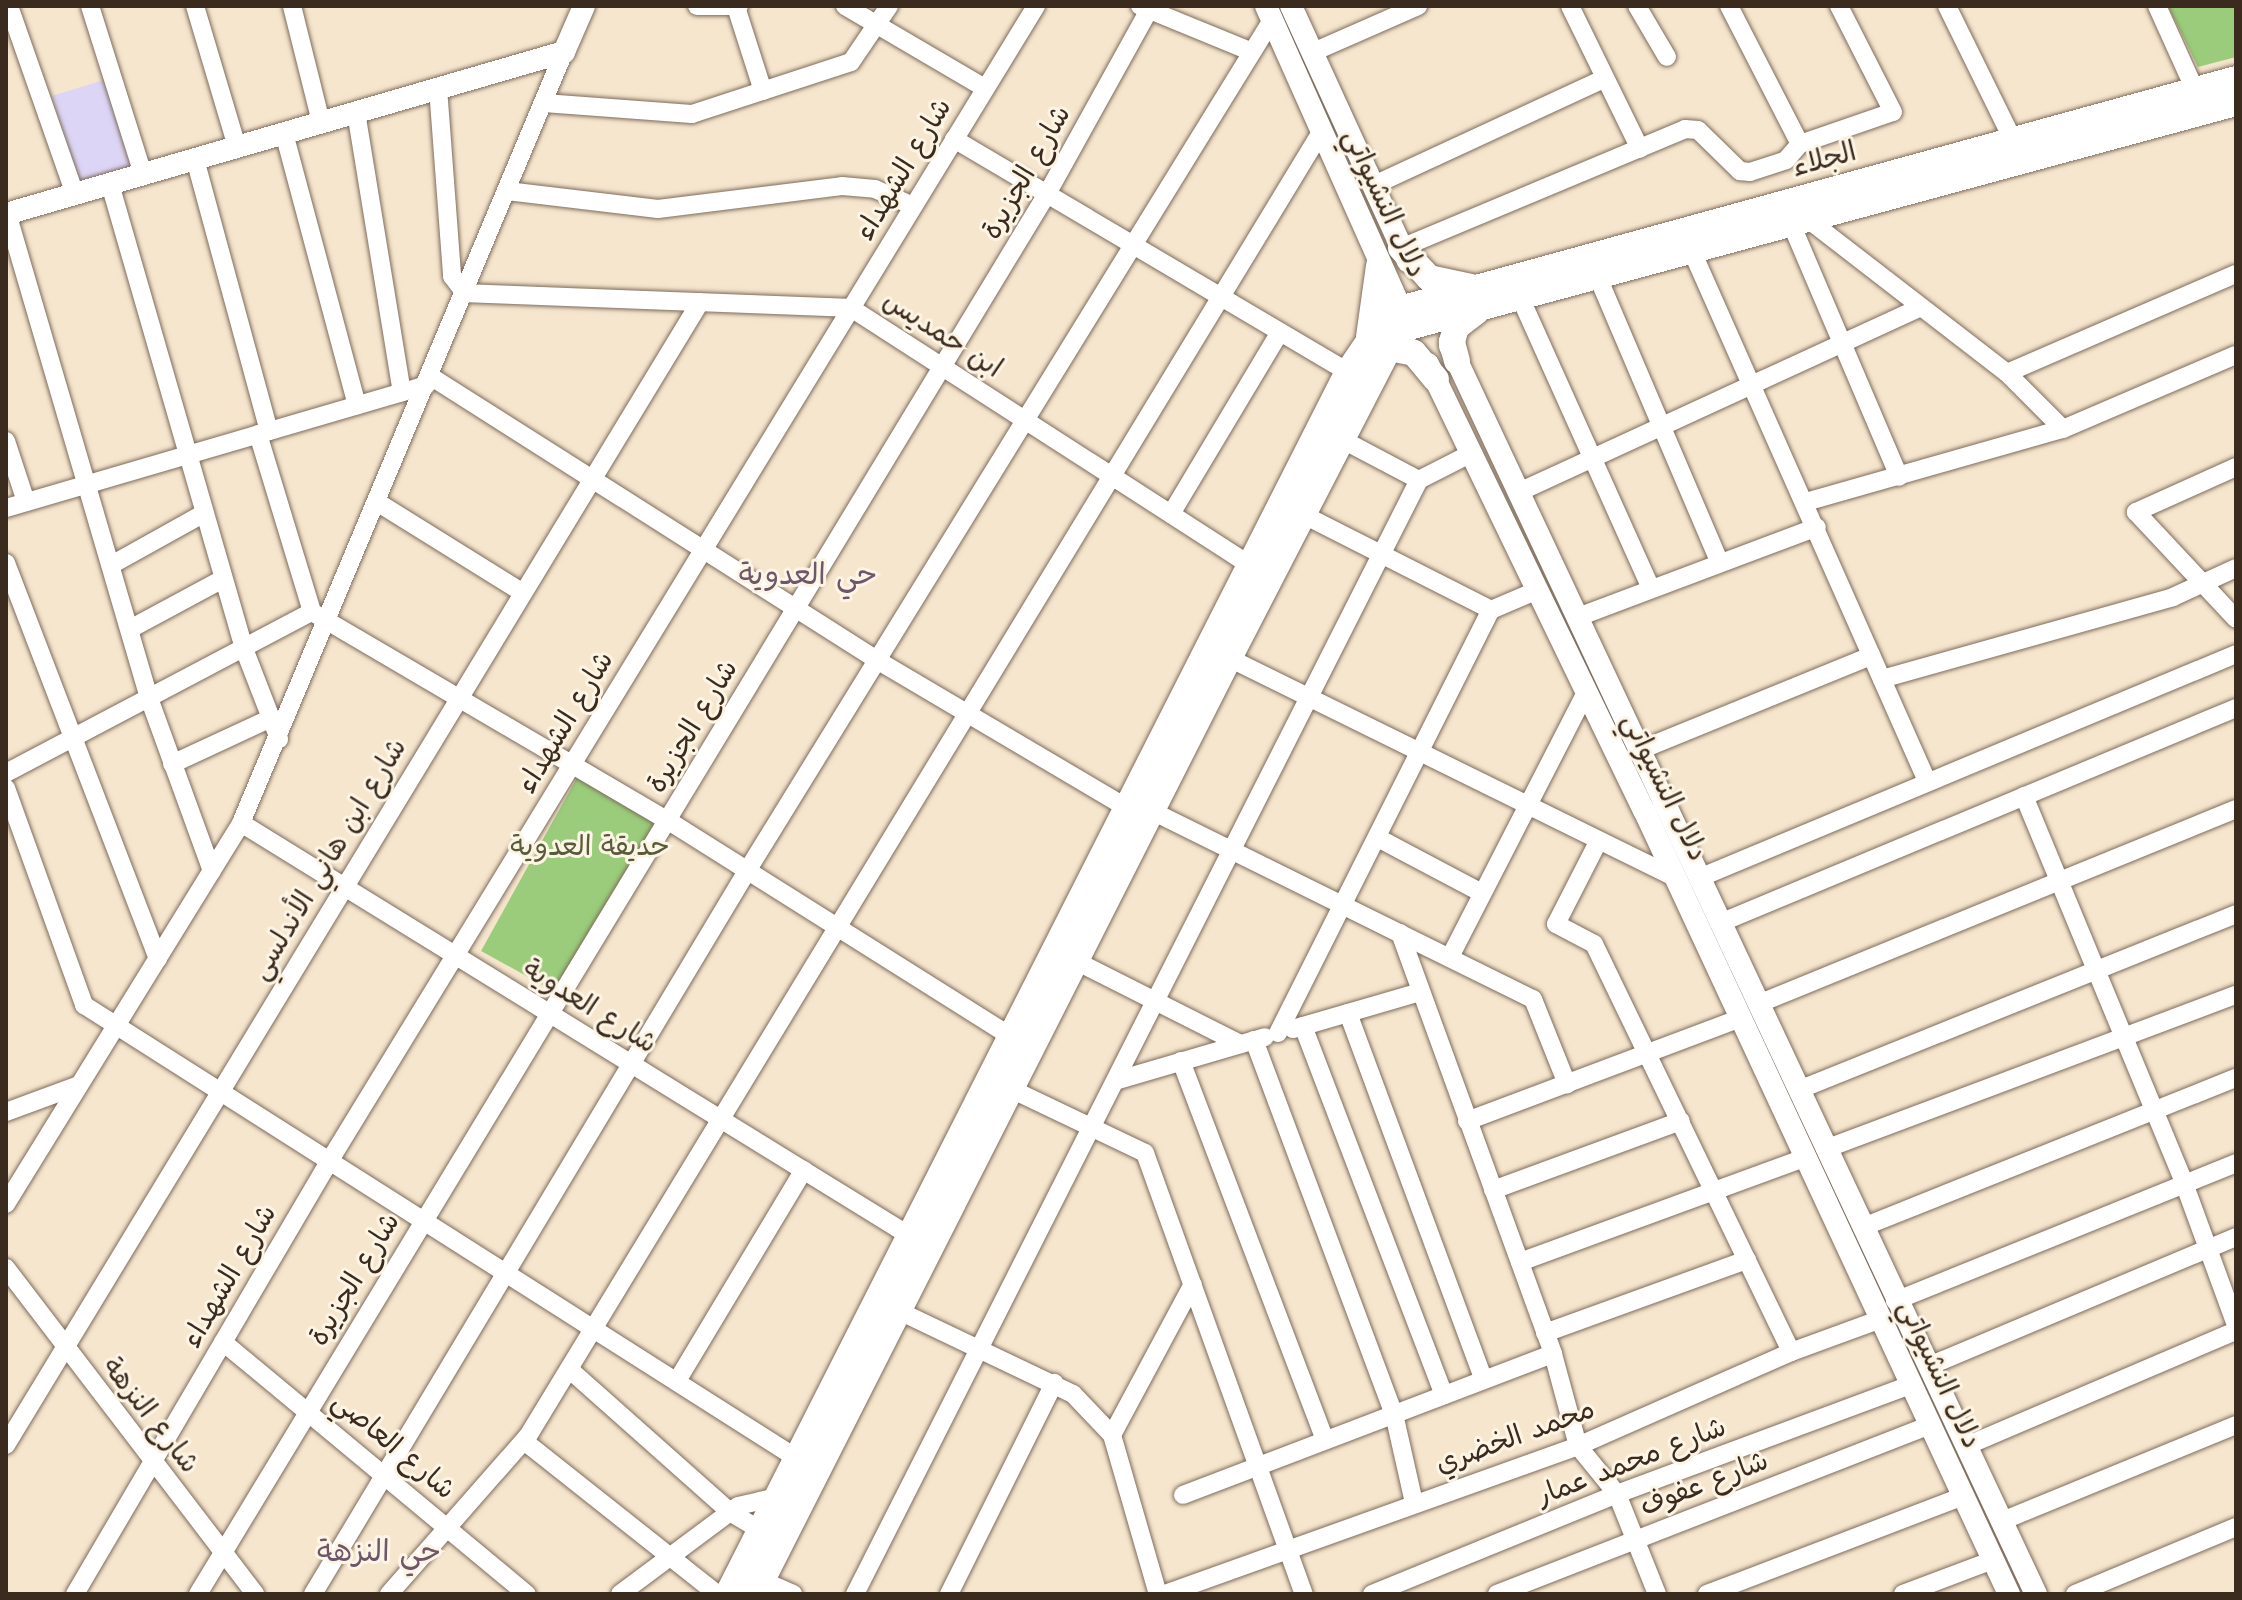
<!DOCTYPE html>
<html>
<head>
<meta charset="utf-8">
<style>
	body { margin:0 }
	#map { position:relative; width:2242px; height:1600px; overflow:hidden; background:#f7e6ce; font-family:"Comic Neue","Playpen Sans Arabic",sans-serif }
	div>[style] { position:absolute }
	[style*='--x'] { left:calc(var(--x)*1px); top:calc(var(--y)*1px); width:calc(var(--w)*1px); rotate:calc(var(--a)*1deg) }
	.built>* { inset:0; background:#ddd5f6; transform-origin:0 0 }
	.green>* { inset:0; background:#9bcc7b; transform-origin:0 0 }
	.roads { filter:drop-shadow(0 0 2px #7d6c5c) drop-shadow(0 0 2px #7d6c5c) }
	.minor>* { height:18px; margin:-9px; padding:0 9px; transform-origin:9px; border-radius:9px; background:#fff }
	.major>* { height:22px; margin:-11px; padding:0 11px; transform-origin:11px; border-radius:11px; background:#fff }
	.highway>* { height:26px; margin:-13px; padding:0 13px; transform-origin:13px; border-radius:13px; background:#fff }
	span { translate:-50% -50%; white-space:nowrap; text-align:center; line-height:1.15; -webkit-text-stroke:6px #fcf5e5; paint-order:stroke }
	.street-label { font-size:28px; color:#3b2a1e }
	.park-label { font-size:28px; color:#585b3a }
	.neighbourhood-label { font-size:30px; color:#6e5768 }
	.frame { position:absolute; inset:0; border:8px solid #3b2a1e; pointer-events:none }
</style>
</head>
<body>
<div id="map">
	<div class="built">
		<div style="left:107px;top:79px;width:93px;height:58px;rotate:73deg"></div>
	</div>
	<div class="green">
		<div style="clip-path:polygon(2168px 6px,2236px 6px,2236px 57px,2198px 67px)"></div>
		<div style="left:578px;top:776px;width:94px;height:200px;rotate:29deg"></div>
	</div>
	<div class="roads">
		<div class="minor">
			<div style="--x:9;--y:6;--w:199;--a:70.7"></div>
			<div style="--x:90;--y:6;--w:176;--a:72.5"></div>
			<div style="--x:195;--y:6;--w:147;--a:73.4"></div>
			<div style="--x:292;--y:6;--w:120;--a:76"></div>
			<div style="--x:697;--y:6;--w:42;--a:0"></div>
			<div style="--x:845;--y:6;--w:162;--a:30.4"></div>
			<div style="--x:1140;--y:6;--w:121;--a:22.3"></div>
			<div style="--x:1570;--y:6;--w:159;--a:63.9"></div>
			<div style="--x:1637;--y:6;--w:59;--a:59.5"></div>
			<div style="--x:1729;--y:6;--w:155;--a:62.8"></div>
			<div style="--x:1947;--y:6;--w:149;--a:63.8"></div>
			<div style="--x:2157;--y:6;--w:92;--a:65.7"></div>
			<div style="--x:737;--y:10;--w:85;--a:72.2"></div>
			<div style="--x:1311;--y:53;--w:117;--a:-23.7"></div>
			<div style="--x:438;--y:88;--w:189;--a:85.7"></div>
			<div style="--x:452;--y:276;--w:21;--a:53"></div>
			<div style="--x:465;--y:293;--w:386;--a:2.2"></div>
			<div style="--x:851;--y:308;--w:475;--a:32.8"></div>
			<div style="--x:544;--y:103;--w:148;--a:4.3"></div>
			<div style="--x:692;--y:114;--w:167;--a:-18.1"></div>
			<div style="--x:851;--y:62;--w:68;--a:-55.8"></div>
			<div style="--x:356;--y:112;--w:284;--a:80.7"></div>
			<div style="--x:284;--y:133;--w:282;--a:75"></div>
			<div style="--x:954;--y:139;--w:458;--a:30.6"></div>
			<div style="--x:195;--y:159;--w:282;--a:74.8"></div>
			<div style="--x:110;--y:184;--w:481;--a:73.9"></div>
			<div style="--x:243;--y:646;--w:100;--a:68.8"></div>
			<div style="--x:1372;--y:186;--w:255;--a:-24.8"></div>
			<div style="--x:507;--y:191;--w:152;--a:6.8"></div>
			<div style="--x:658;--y:209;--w:185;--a:-7.1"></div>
			<div style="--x:842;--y:186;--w:33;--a:5"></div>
			<div style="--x:875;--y:189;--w:42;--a:24.1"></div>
			<div style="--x:7;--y:213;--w:505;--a:73.68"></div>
			<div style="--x:149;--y:698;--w:184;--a:70"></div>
			<div style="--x:1805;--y:217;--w:255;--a:37.7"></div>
			<div style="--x:2007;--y:373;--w:79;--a:45"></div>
			<div style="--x:1790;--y:221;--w:278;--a:66.9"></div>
			<div style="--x:1401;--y:248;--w:308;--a:-22.7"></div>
			<div style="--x:1685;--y:129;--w:13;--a:4"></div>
			<div style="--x:1698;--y:130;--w:59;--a:44.3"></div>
			<div style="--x:1740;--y:171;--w:10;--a:6"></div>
			<div style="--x:1750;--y:172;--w:38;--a:-18"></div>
			<div style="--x:1786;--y:160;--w:21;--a:-49"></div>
			<div style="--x:1800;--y:144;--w:98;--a:-19"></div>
			<div style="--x:1893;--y:112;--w:119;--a:-117"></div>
			<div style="--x:1691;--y:249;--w:582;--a:66.08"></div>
			<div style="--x:1597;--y:275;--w:313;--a:66.9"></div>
			<div style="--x:1520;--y:297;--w:320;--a:65.8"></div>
			<div style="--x:2007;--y:373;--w:249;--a:-23.4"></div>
			<div style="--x:430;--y:376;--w:530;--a:32.43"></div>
			<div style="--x:877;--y:660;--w:291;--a:30.6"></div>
			<div style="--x:258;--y:434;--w:186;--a:73.1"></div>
			<div style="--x:1343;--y:440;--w:86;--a:27.8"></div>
			<div style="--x:6;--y:441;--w:64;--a:71.8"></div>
			<div style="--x:2236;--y:467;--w:110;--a:155.8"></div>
			<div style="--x:2136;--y:512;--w:146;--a:46.9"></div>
			<div style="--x:1519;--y:492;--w:440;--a:-24.7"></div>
			<div style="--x:377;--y:502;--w:172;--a:31.9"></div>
			<div style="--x:1806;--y:502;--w:267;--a:-15.9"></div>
			<div style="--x:2063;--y:429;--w:188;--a:-23.2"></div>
			<div style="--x:6;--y:508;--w:438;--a:-16.3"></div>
			<div style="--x:1171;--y:514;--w:212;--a:-59.1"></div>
			<div style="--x:1304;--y:515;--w:210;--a:26.9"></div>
			<div style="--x:6;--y:563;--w:424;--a:69"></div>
			<div style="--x:113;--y:564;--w:103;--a:-29.1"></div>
			<div style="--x:1578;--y:617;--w:255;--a:-20.6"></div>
			<div style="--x:130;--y:629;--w:106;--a:-28.3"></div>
			<div style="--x:1229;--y:658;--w:497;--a:26.2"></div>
			<div style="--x:1882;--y:679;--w:302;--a:-15.7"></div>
			<div style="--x:2173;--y:597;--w:69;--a:-24.7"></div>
			<div style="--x:1638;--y:751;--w:252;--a:-22.2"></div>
			<div style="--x:172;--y:764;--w:109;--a:-24.9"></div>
			<div style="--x:6;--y:773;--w:346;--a:-27.8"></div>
			<div style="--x:312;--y:612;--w:411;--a:30.4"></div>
			<div style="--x:667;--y:820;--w:407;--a:32.2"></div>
			<div style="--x:6;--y:788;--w:231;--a:70.2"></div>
			<div style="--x:84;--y:1005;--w:843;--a:32.45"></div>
			<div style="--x:2024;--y:796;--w:419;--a:67.5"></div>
			<div style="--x:2184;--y:1183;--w:151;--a:69.9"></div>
			<div style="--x:1152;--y:811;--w:425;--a:26.3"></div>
			<div style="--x:1533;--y:999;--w:92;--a:68.2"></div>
			<div style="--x:241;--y:823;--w:786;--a:31.69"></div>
			<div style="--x:1378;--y:838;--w:118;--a:27.9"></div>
			<div style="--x:1598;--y:842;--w:92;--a:117.1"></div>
			<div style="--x:1556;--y:924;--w:43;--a:27.8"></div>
			<div style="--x:1594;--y:944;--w:453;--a:64.2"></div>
			<div style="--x:1699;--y:878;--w:582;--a:-22.64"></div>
			<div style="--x:1720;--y:923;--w:559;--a:-22.62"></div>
			<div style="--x:1400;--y:933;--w:448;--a:70"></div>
			<div style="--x:1553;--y:1354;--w:95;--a:74.8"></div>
			<div style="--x:1578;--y:1446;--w:62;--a:50.9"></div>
			<div style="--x:1617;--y:1494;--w:108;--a:68.2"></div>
			<div style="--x:1450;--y:957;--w:298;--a:-62.8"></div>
			<div style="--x:1076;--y:961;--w:184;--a:26.8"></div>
			<div style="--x:1758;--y:1004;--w:516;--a:-22.19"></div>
			<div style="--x:1348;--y:1013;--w:391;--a:69.7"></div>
			<div style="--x:1303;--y:1026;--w:395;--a:69.1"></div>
			<div style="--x:1293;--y:1029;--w:132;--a:-16.2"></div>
			<div style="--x:1278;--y:1033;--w:474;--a:-63.3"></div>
			<div style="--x:1491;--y:610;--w:51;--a:-23.1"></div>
			<div style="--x:1254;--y:1040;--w:399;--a:69.5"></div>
			<div style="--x:1394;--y:1414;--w:91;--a:77.3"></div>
			<div style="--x:1181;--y:1061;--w:405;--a:69.2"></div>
			<div style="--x:1118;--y:1080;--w:153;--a:-16.3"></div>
			<div style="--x:1011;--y:1089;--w:148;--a:25.5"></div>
			<div style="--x:1145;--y:1153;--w:469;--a:70.2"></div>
			<div style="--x:1801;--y:1089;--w:469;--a:-21.9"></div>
			<div style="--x:6;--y:1112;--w:78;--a:-20.3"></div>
			<div style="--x:1467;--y:1121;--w:293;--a:-20.6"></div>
			<div style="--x:1828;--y:1148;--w:436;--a:-20.6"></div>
			<div style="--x:1493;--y:1190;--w:200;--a:-20.2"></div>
			<div style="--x:6;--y:1204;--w:448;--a:-58.3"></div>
			<div style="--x:241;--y:823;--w:836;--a:-67.27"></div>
			<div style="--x:1863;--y:1227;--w:402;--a:-21.8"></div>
			<div style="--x:1520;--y:1262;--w:306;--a:-20.1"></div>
			<div style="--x:6;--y:1268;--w:410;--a:52.6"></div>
			<div style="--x:1895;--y:1301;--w:368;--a:-22"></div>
			<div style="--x:899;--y:1311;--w:193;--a:25.5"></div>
			<div style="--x:1073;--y:1394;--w:57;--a:46.4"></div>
			<div style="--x:1112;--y:1435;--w:166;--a:73.9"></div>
			<div style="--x:1545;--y:1333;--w:215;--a:-19.9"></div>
			<div style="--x:223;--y:1342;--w:395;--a:39.7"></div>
			<div style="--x:1929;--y:1366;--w:333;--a:-22.8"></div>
			<div style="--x:569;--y:1369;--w:215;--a:41.6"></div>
			<div style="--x:730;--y:1512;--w:33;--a:31"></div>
			<div style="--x:677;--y:1381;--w:246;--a:-59"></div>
			<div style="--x:1112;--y:1435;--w:171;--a:-61.8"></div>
			<div style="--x:524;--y:1441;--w:246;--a:38.4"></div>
			<div style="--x:6;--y:1445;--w:1337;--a:-58.73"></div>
			<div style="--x:1966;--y:1446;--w:293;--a:-23.1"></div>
			<div style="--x:1183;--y:1495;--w:396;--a:-20.9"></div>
			<div style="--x:2002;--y:1521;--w:253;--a:-22.3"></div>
			<div style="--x:752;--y:1576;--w:45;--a:23.7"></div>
			<div style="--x:75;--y:1594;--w:503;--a:-59.56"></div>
			<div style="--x:330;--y:1160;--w:1353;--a:-58.54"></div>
			<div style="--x:198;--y:1594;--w:1637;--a:-58.77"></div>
			<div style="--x:1047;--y:194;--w:215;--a:-61"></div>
			<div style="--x:313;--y:1594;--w:843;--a:-59.02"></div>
			<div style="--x:747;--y:871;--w:1000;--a:-58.33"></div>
			<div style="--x:389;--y:1594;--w:210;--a:-48.7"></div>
			<div style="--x:528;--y:1436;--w:1524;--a:-58.69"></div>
			<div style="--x:620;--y:1594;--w:147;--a:-36.7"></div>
			<div style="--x:738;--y:1506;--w:37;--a:-13"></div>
			<div style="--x:855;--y:1594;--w:1249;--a:-63.15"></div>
			<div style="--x:1419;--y:480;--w:57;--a:-27"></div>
			<div style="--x:949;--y:1594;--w:236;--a:-63.5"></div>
			<div style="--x:1165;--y:1594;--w:439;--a:-19.7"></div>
			<div style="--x:1578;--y:1446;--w:233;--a:-23.8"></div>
			<div style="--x:1791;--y:1352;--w:96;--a:-20.1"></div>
			<div style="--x:1372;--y:1594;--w:265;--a:-22.2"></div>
			<div style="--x:1617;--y:1494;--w:315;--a:-20.4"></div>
			<div style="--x:1497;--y:1594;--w:466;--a:-21.3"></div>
			<div style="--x:1707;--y:1594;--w:275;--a:-20.9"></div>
			<div style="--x:1903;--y:1594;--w:96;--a:-20.7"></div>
			<div style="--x:2075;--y:1594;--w:174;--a:-22.6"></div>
		</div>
		<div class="major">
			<div style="--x:1266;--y:6;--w:346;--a:66"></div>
			<div style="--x:1291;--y:6;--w:281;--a:65.4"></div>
			<div style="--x:6;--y:214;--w:581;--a:-16.19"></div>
			<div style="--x:564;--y:52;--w:50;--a:-66.5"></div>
			<div style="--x:1450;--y:346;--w:1379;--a:64.85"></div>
			<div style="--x:1428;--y:364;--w:496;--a:64.2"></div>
			<div style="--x:1644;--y:810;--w:865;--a:65.04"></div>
		</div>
		<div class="highway">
			<div style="--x:1401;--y:248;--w:41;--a:47"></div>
			<div style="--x:1429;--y:278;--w:43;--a:12.1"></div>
			<div style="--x:1369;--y:337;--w:72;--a:-82"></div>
			<div style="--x:1389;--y:348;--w:25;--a:11"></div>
			<div style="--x:1414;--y:353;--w:34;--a:50"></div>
			<div style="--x:1457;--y:361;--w:20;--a:-105"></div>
			<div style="--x:1452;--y:342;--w:16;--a:-75"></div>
			<div style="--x:1456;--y:327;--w:25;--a:-37"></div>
			<div style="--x:728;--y:1594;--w:1370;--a:-63.1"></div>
			<div style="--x:1348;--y:372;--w:60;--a:-55.8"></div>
			<div style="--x:1382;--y:322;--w:22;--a:-36"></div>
			<div style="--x:1400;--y:309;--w:867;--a:-15.38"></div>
			<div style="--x:755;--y:1594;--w:1049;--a:-63.14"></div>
			<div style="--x:1229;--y:658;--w:349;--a:-62.7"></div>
			<div style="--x:1389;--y:348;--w:29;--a:-46"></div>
			<div style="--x:1409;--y:327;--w:857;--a:-15.16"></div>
		</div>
	</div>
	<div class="street-label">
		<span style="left:1824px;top:159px;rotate:-15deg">الجلاء</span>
		<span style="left:903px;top:169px;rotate:-59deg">شارع الشهداء</span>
		<span style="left:1026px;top:172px;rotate:-60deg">شارع الجزيرة</span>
		<span style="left:1385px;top:203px;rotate:65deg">دلال النشيواتي</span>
		<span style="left:943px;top:334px;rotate:33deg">ابن حمديس</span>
		<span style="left:565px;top:722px;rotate:-59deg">شارع الشهداء</span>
		<span style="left:692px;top:726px;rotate:-59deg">شارع الجزيرة</span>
		<span style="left:1665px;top:787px;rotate:64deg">دلال النشيواتي</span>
		<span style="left:328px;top:859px;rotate:-59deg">شارع ابن هاني الأندلسي</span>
		<span style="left:590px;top:1006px;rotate:32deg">شارع العدوية</span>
		<span style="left:229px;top:1276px;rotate:-60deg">شارع الشهداء</span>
		<span style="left:354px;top:1279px;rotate:-59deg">شارع الجزيرة</span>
		<span style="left:1940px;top:1374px;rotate:65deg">دلال النشيواتي</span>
		<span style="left:151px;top:1415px;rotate:52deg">شارع النزهة</span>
		<span style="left:1515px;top:1436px;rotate:-20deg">محمد الخضري</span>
		<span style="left:394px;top:1445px;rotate:40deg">شارع العاصي</span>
		<span style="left:1631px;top:1461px;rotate:-21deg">شارع محمد عمار</span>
		<span style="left:1704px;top:1483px;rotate:-21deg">شارع عفوف</span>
	</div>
	<div class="park-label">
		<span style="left:590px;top:846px">حديقة العدوية</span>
	</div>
	<div class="neighbourhood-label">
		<span style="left:808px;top:575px">حي العدوية</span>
		<span style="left:379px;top:1552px">حي النزهة</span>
	</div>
	<div class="frame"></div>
</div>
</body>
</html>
